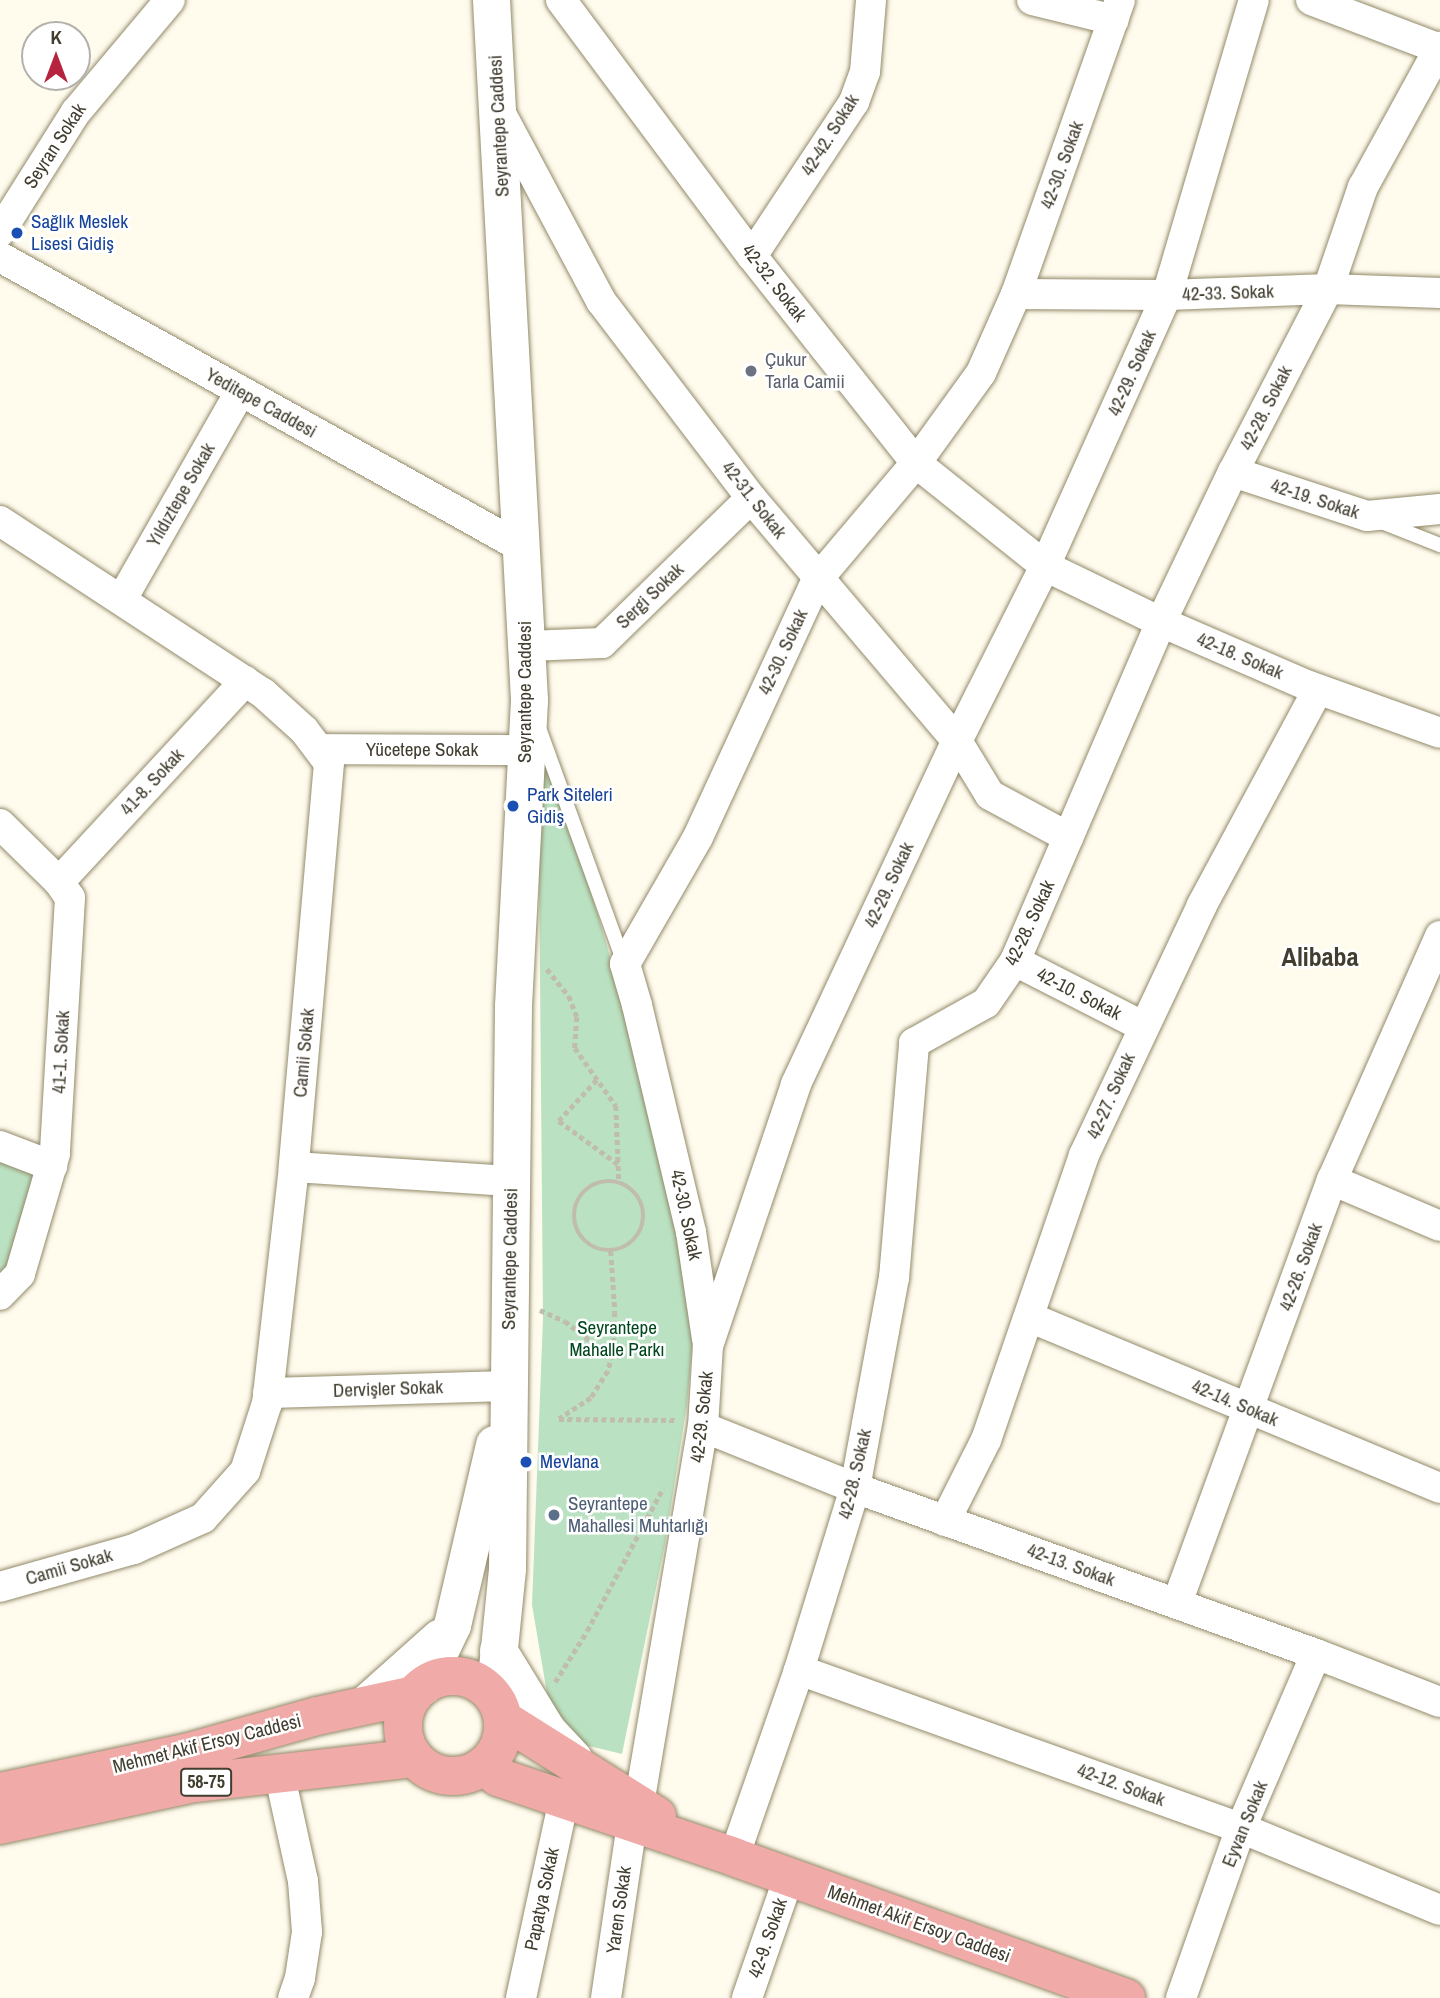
<!DOCTYPE html>
<html>
<head>
<meta charset="utf-8">
<style>
	body { margin:0 }
	#map { position:relative; width:1440px; height:1998px; overflow:hidden; background:#fffbed; font-family:"Archivo Narrow",sans-serif }
	div>[style] { position:absolute }
	[style*='--x'] { left:calc(var(--x)*1px); top:calc(var(--y)*1px); width:calc(var(--w)*1px); rotate:calc(var(--a)*1deg) }
	.green>* { inset:0; background:#bae2c2 }
	.path>* { height:4.5px; margin-top:-2.25px; transform-origin:0; background:repeating-linear-gradient(90deg,#c0bcae 0 5px,transparent 0 8.5px) }
	.path>.ring { margin:-2.25px; padding:0; box-sizing:content-box; background:none; border:4.5px solid #c0bcae; border-radius:50% }
	.roads { filter:drop-shadow(0 0 2px #928a6a) drop-shadow(0 0 2px #928a6a) }
	.service>* { height:14px; margin:-7px; padding:0 7px; transform-origin:7px; border-radius:7px; background:#fff }
	.minor>* { height:30px; margin:-15px; padding:0 15px; transform-origin:15px; border-radius:15px; background:#fff }
	.tertiary>* { height:37px; margin:-18.5px; padding:0 18.5px; transform-origin:18.5px; border-radius:18.5px; background:#fff }
	.primary>* { height:38px; margin:-19px; padding:0 19px; transform-origin:19px; border-radius:19px; background:#f0aaa7 }
	.primary>.ring { margin:-19px; padding:0; box-sizing:content-box; background:none; border:38px solid #f0aaa7; border-radius:50% }
	.dots>* { width:19px; height:19px; translate:-50% -50%; box-sizing:border-box; border:4px solid #fff; border-radius:50% }
	span { translate:-50% -50%; white-space:nowrap; text-align:center; line-height:1.15; -webkit-text-stroke:5px #fff; paint-order:stroke }
	.shield-label span { padding:2px 5px; background:#fff; border:2px solid; border-radius:5px; -webkit-text-stroke-width:0 }
	.shield-label { font-size:18px; color:#413d2f; font-weight:700 }
	.street-label { font-size:19px; color:#413d2f }
	.transit-label { font-size:19px; color:#164399 }
	.left { translate:0 -50%; text-align:left }
	.worship-label { font-size:19px; color:#5b616d }
	.park-label { font-size:19px; color:#00471d }
	.service-label { font-size:19px; color:#4e5e75 }
	.district-label { font-size:26px; color:#413d2f; font-weight:700 }
	.north { position:absolute; left:21px; top:21px; width:70px; height:70px; box-sizing:border-box; background:#fff; border:2px solid #b3b1ac; border-radius:50%; rotate:0deg; font-size:19px; font-weight:700; line-height:28px; text-align:center; color:#413d2f }
	.north::after { content:''; display:block; margin:auto; width:24px; height:32px; background:#b5233e; clip-path:polygon(50% 0,100% 100%,50% 72%,0 100%) }
</style>
</head>
<body>
<div id="map">
	<div class="green">
		<div style="clip-path:polygon(538px 750px,579px 850px,618px 984px,680px 1247px,693px 1338px,687px 1404px,665px 1544px,622px 1754px,581px 1744px,548px 1699px,532px 1605px,543px 1318px)"></div>
		<div style="clip-path:polygon(0 1161px,47px 1175px,0 1283px)"></div>
	</div>
	<div class="path">
		<div style="--x:547;--y:969;--w:35;--a:51"></div>
		<div style="--x:569;--y:996;--w:22;--a:69"></div>
		<div style="--x:577;--y:1017;--w:31;--a:94"></div>
		<div style="--x:575;--y:1048;--w:71;--a:54.7"></div>
		<div style="--x:616;--y:1106;--w:75;--a:87.7"></div>
		<div style="--x:597;--y:1080;--w:56;--a:132.8"></div>
		<div style="--x:559;--y:1121;--w:73;--a:36.1"></div>
		<div class="ring" style="left:574px;top:1181px;width:65.5px;height:65.5px"></div>
		<div style="--x:611;--y:1251;--w:61;--a:86.2"></div>
		<div style="--x:615;--y:1312;--w:34;--a:92"></div>
		<div style="--x:614;--y:1346;--w:26;--a:103"></div>
		<div style="--x:608;--y:1371;--w:32;--a:122"></div>
		<div style="--x:591;--y:1398;--w:38;--a:147"></div>
		<div style="--x:559;--y:1419;--w:116;--a:0.5"></div>
		<div style="--x:540;--y:1310;--w:27;--a:24"></div>
		<div style="--x:565;--y:1321;--w:60;--a:38.2"></div>
		<div style="--x:555;--y:1682;--w:60;--a:-57.9"></div>
		<div style="--x:587;--y:1631;--w:162;--a:-62"></div>
	</div>
	<div class="roads">
		<div class="service">
			<div style="--x:1379;--y:521;--w:66;--a:21.5"></div>
			<div style="--x:539;--y:728;--w:250;--a:70.1"></div>
		</div>
		<div class="minor">
			<div style="--x:561;--y:0;--w:319;--a:53.3"></div>
			<div style="--x:752;--y:256;--w:264;--a:51.6"></div>
			<div style="--x:916;--y:463;--w:165;--a:38.6"></div>
			<div style="--x:1045;--y:566;--w:129;--a:25.8"></div>
			<div style="--x:1161;--y:622;--w:161;--a:23.4"></div>
			<div style="--x:1309;--y:686;--w:139;--a:19.7"></div>
			<div style="--x:1032;--y:0;--w:84;--a:13.7"></div>
			<div style="--x:1311;--y:0;--w:138;--a:20.8"></div>
			<div style="--x:499;--y:110;--w:217;--a:61.9"></div>
			<div style="--x:601;--y:301;--w:248;--a:52.7"></div>
			<div style="--x:751;--y:498;--w:319;--a:49.7"></div>
			<div style="--x:957;--y:741;--w:63;--a:58.6"></div>
			<div style="--x:990;--y:795;--w:89;--a:28.3"></div>
			<div style="--x:0;--y:232;--w:142;--a:-57.7"></div>
			<div style="--x:76;--y:112;--w:146;--a:-50"></div>
			<div style="--x:752;--y:256;--w:185;--a:-56.5"></div>
			<div style="--x:854;--y:102;--w:32;--a:-70"></div>
			<div style="--x:865;--y:72;--w:72;--a:-85.2"></div>
			<div style="--x:0;--y:257;--w:599;--a:29.09"></div>
			<div style="--x:1016;--y:294;--w:151;--a:0.4"></div>
			<div style="--x:1167;--y:295;--w:161;--a:-2.1"></div>
			<div style="--x:1328;--y:289;--w:112;--a:2"></div>
			<div style="--x:1233;--y:472;--w:141;--a:18.2"></div>
			<div style="--x:1367;--y:516;--w:73;--a:-5.5"></div>
			<div style="--x:0;--y:521;--w:314;--a:33.2"></div>
			<div style="--x:263;--y:693;--w:55;--a:42.1"></div>
			<div style="--x:304;--y:730;--w:41;--a:52.9"></div>
			<div style="--x:329;--y:763;--w:406;--a:95"></div>
			<div style="--x:294;--y:1167;--w:238;--a:96.5"></div>
			<div style="--x:267;--y:1403;--w:71;--a:107.9"></div>
			<div style="--x:245;--y:1471;--w:63;--a:131.8"></div>
			<div style="--x:203;--y:1518;--w:76;--a:155.8"></div>
			<div style="--x:134;--y:1549;--w:139;--a:164.2"></div>
			<div style="--x:122;--y:599;--w:238;--a:-60.3"></div>
			<div style="--x:528;--y:646;--w:74;--a:-2.3"></div>
			<div style="--x:602;--y:643;--w:208;--a:-44.2"></div>
			<div style="--x:319;--y:749;--w:207;--a:0.3"></div>
			<div style="--x:0;--y:824;--w:83;--a:44.5"></div>
			<div style="--x:59;--y:882;--w:19;--a:55"></div>
			<div style="--x:70;--y:898;--w:256;--a:93.4"></div>
			<div style="--x:55;--y:1154;--w:125;--a:106.3"></div>
			<div style="--x:20;--y:1274;--w:29;--a:134"></div>
			<div style="--x:59;--y:882;--w:274;--a:-47.2"></div>
			<div style="--x:1015;--y:961;--w:143;--a:27.1"></div>
			<div style="--x:0;--y:1146;--w:56;--a:21"></div>
			<div style="--x:294;--y:1167;--w:216;--a:3.7"></div>
			<div style="--x:1332;--y:1180;--w:117;--a:23.1"></div>
			<div style="--x:1029;--y:1317;--w:445;--a:22.6"></div>
			<div style="--x:707;--y:1339;--w:108;--a:-98.5"></div>
			<div style="--x:691;--y:1232;--w:233;--a:-103.4"></div>
			<div style="--x:637;--y:1005;--w:43;--a:-106.3"></div>
			<div style="--x:625;--y:964;--w:146;--a:-60.1"></div>
			<div style="--x:698;--y:837;--w:283;--a:-65.2"></div>
			<div style="--x:817;--y:580;--w:153;--a:-49.8"></div>
			<div style="--x:916;--y:463;--w:111;--a:-54.2"></div>
			<div style="--x:981;--y:373;--w:86;--a:-66.1"></div>
			<div style="--x:1016;--y:294;--w:312;--a:-70.5"></div>
			<div style="--x:268;--y:1393;--w:241;--a:-1.7"></div>
			<div style="--x:703;--y:1427;--w:164;--a:21.9"></div>
			<div style="--x:855;--y:1488;--w:490;--a:19.8"></div>
			<div style="--x:1316;--y:1654;--w:133;--a:21.2"></div>
			<div style="--x:945;--y:1521;--w:91;--a:-63.2"></div>
			<div style="--x:986;--y:1440;--w:301;--a:-71"></div>
			<div style="--x:1084;--y:1155;--w:276;--a:-64.7"></div>
			<div style="--x:1202;--y:905;--w:244;--a:-61.7"></div>
			<div style="--x:1177;--y:1603;--w:451;--a:-69.9"></div>
			<div style="--x:1332;--y:1180;--w:267;--a:-66.1"></div>
			<div style="--x:799;--y:1670;--w:469;--a:19.7"></div>
			<div style="--x:1241;--y:1828;--w:215;--a:22.4"></div>
			<div style="--x:279;--y:1772;--w:112;--a:77.6"></div>
			<div style="--x:303;--y:1881;--w:51;--a:85.5"></div>
			<div style="--x:307;--y:1932;--w:47;--a:98.7"></div>
			<div style="--x:300;--y:1978;--w:21;--a:109"></div>
			<div style="--x:639;--y:1804;--w:382;--a:-80.4"></div>
			<div style="--x:703;--y:1427;--w:81;--a:-86.5"></div>
			<div style="--x:708;--y:1346;--w:276;--a:-71.4"></div>
			<div style="--x:796;--y:1084;--w:379;--a:-64.9"></div>
			<div style="--x:957;--y:741;--w:196;--a:-63.3"></div>
			<div style="--x:1045;--y:566;--w:297;--a:-65.8"></div>
			<div style="--x:1167;--y:295;--w:308;--a:-73.6"></div>
			<div style="--x:734;--y:1857;--w:198;--a:-70.8"></div>
			<div style="--x:799;--y:1670;--w:190;--a:-72.9"></div>
			<div style="--x:855;--y:1488;--w:214;--a:-79.5"></div>
			<div style="--x:894;--y:1278;--w:236;--a:-85.1"></div>
			<div style="--x:914;--y:1043;--w:82;--a:-29.1"></div>
			<div style="--x:986;--y:1003;--w:51;--a:-55.4"></div>
			<div style="--x:1015;--y:961;--w:369;--a:-66.7"></div>
			<div style="--x:1161;--y:622;--w:166;--a:-64.4"></div>
			<div style="--x:1233;--y:472;--w:206;--a:-62.6"></div>
			<div style="--x:1328;--y:289;--w:108;--a:-71.1"></div>
			<div style="--x:1363;--y:187;--w:160;--a:-61.2"></div>
			<div style="--x:521;--y:1998;--w:204;--a:-77.8"></div>
			<div style="--x:606;--y:1998;--w:177;--a:-81.5"></div>
			<div style="--x:747;--y:1998;--w:128;--a:-70.9"></div>
			<div style="--x:1181;--y:1998;--w:180;--a:-70.6"></div>
			<div style="--x:1241;--y:1828;--w:189;--a:-66.7"></div>
		</div>
		<div class="tertiary">
			<div style="--x:491;--y:0;--w:701;--a:86.89"></div>
			<div style="--x:529;--y:700;--w:306;--a:93"></div>
			<div style="--x:513;--y:1006;--w:563;--a:90.61"></div>
			<div style="--x:507;--y:1569;--w:129;--a:95.8"></div>
			<div style="--x:498;--y:1650;--w:94;--a:58.5"></div>
			<div style="--x:547;--y:1730;--w:38;--a:47"></div>
			<div style="--x:423;--y:1686;--w:68;--a:-64.6"></div>
			<div style="--x:452;--y:1625;--w:186;--a:-76.9"></div>
			<div style="--x:366;--y:1703;--w:98;--a:-41.7"></div>
		</div>
		<div class="primary">
			<div class="ring" style="left:403px;top:1676px;width:62px;height:62px"></div>
			<div style="--x:503;--y:1719;--w:182;--a:32.2"></div>
			<div style="--x:483;--y:1766;--w:19;--a:36"></div>
			<div style="--x:498;--y:1777;--w:249;--a:18.7"></div>
			<div style="--x:734;--y:1857;--w:417;--a:19.8"></div>
			<div style="--x:0;--y:1792;--w:193;--a:-11.9"></div>
			<div style="--x:189;--y:1752;--w:133;--a:-15.7"></div>
			<div style="--x:317;--y:1716;--w:99;--a:-12.2"></div>
			<div style="--x:0;--y:1825;--w:199;--a:-12.2"></div>
			<div style="--x:195;--y:1783;--w:220;--a:-6.5"></div>
		</div>
	</div>
	<div class="dots">
		<div style="left:17px;top:233px;background:#1a4fb4"></div>
		<div style="left:751px;top:371px;background:#6b7280"></div>
		<div style="left:513px;top:806px;background:#1a4fb4"></div>
		<div style="left:526px;top:1462px;background:#1a4fb4"></div>
		<div style="left:554px;top:1515px;background:#5c6f8a"></div>
	</div>
	<div class="shield-label">
		<span style="left:206px;top:1782px">58-75</span>
	</div>
	<div class="street-label">
		<span style="left:499px;top:126px;rotate:-93deg">Seyrantepe Caddesi</span>
		<span style="left:830px;top:135px;rotate:-58deg">42-42. Sokak</span>
		<span style="left:55px;top:146px;rotate:-57deg">Seyran Sokak</span>
		<span style="left:1062px;top:165px;rotate:-70deg">42-30. Sokak</span>
		<span style="left:774px;top:283px;rotate:52deg">42-32. Sokak</span>
		<span style="left:1228px;top:293px;rotate:-2deg">42-33. Sokak</span>
		<span style="left:1132px;top:373px;rotate:-66deg">42-29. Sokak</span>
		<span style="left:261px;top:403px;rotate:29deg">Yeditepe Caddesi</span>
		<span style="left:1266px;top:408px;rotate:-63deg">42-28. Sokak</span>
		<span style="left:181px;top:495px;rotate:-60deg">Yıldıztepe Sokak</span>
		<span style="left:1315px;top:499px;rotate:18deg">42-19. Sokak</span>
		<span style="left:754px;top:500px;rotate:52deg">42-31. Sokak</span>
		<span style="left:650px;top:596px;rotate:-44deg">Sergi Sokak</span>
		<span style="left:783px;top:652px;rotate:-65deg">42-30. Sokak</span>
		<span style="left:1240px;top:656px;rotate:23deg">42-18. Sokak</span>
		<span style="left:525px;top:692px;rotate:-90deg">Seyrantepe Caddesi</span>
		<span style="left:422px;top:750px">Yücetepe Sokak</span>
		<span style="left:152px;top:782px;rotate:-47deg">41-8. Sokak</span>
		<span style="left:889px;top:885px;rotate:-65deg">42-29. Sokak</span>
		<span style="left:1030px;top:923px;rotate:-65deg">42-28. Sokak</span>
		<span style="left:1079px;top:994px;rotate:27deg">42-10. Sokak</span>
		<span style="left:61px;top:1052px;rotate:-87deg">41-1. Sokak</span>
		<span style="left:304px;top:1053px;rotate:-85deg">Camii Sokak</span>
		<span style="left:1111px;top:1096px;rotate:-66deg">42-27. Sokak</span>
		<span style="left:686px;top:1215px;rotate:78deg">42-30. Sokak</span>
		<span style="left:510px;top:1259px;rotate:-89deg">Seyrantepe Caddesi</span>
		<span style="left:1301px;top:1267px;rotate:-70deg">42-26. Sokak</span>
		<span style="left:388px;top:1389px;rotate:-2deg">Dervişler Sokak</span>
		<span style="left:1235px;top:1403px;rotate:23deg">42-14. Sokak</span>
		<span style="left:702px;top:1417px;rotate:-84deg">42-29. Sokak</span>
		<span style="left:855px;top:1474px;rotate:-77deg">42-28. Sokak</span>
		<span style="left:1071px;top:1565px;rotate:20deg">42-13. Sokak</span>
		<span style="left:69px;top:1567px;rotate:-16deg">Camii Sokak</span>
		<span style="left:207px;top:1744px;rotate:-14deg">Mehmet Akif Ersoy Caddesi</span>
		<span style="left:1121px;top:1785px;rotate:20deg">42-12. Sokak</span>
		<span style="left:1245px;top:1824px;rotate:-68deg">Eyvan Sokak</span>
		<span style="left:542px;top:1899px;rotate:-78deg">Papatya Sokak</span>
		<span style="left:619px;top:1910px;rotate:-82deg">Yaren Sokak</span>
		<span style="left:919px;top:1924px;rotate:20deg">Mehmet Akif Ersoy Caddesi</span>
		<span style="left:768px;top:1938px;rotate:-71deg">42-9. Sokak</span>
	</div>
	<div class="transit-label">
		<span class="left" style="left:31px;top:233px">Sağlık Meslek<br>Lisesi Gidiş</span>
		<span class="left" style="left:527px;top:806px">Park Siteleri<br>Gidiş</span>
		<span class="left" style="left:540px;top:1462px">Mevlana</span>
	</div>
	<div class="worship-label">
		<span class="left" style="left:765px;top:371px">Çukur<br>Tarla Camii</span>
	</div>
	<div class="park-label">
		<span style="left:617px;top:1339px">Seyrantepe<br>Mahalle Parkı</span>
	</div>
	<div class="service-label">
		<span class="left" style="left:568px;top:1515px">Seyrantepe<br>Mahallesi Muhtarlığı</span>
	</div>
	<div class="district-label">
		<span style="left:1320px;top:957px">Alibaba</span>
	</div>
	<div class="north">K</div>
</div>
</body>
</html>
